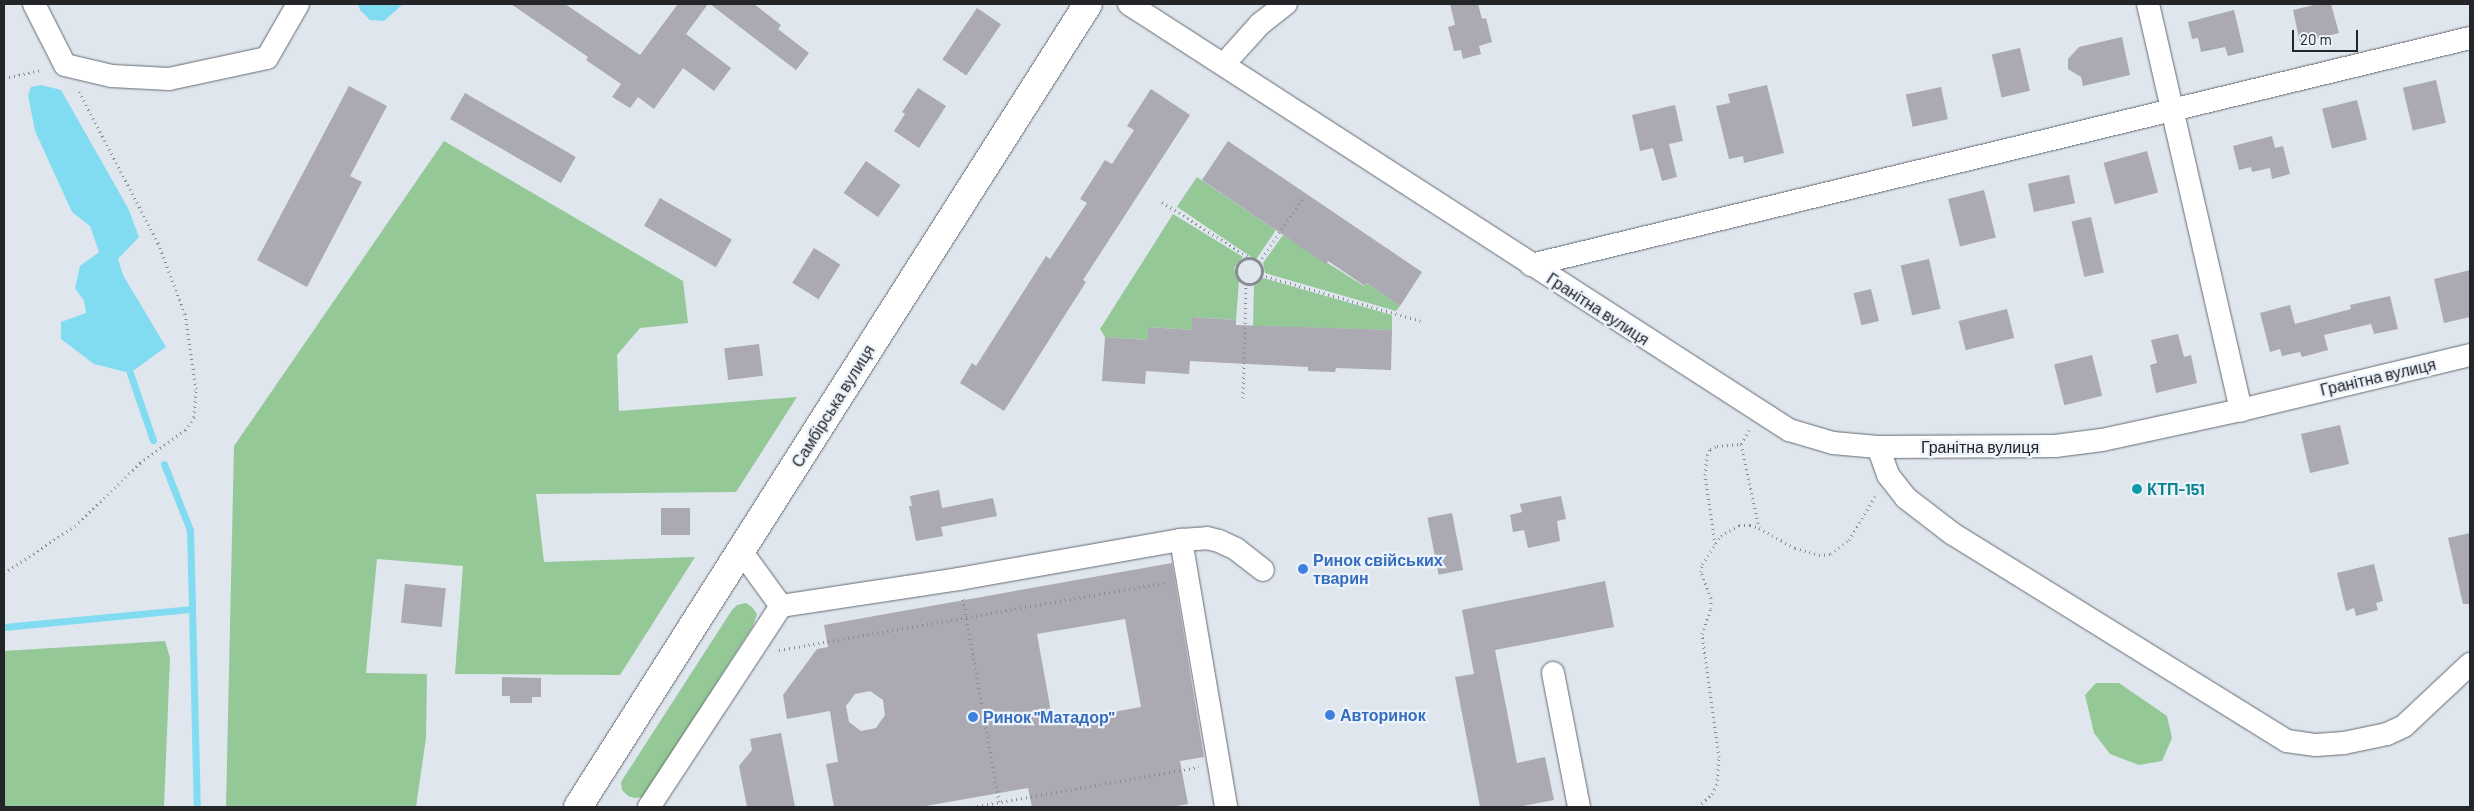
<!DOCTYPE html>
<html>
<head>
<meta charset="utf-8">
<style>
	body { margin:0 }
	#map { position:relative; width:2474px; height:811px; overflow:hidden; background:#dfe6ee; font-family:Barlow,sans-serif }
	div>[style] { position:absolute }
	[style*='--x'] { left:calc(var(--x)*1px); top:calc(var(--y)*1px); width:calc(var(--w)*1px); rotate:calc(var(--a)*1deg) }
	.green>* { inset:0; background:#94c896; transform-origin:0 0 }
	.water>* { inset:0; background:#82dcf1 }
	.stream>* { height:7px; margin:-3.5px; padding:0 3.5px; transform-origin:3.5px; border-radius:3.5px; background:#82dcf1 }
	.building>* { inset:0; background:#aba9b2; transform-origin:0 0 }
	.path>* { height:3px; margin-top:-1.5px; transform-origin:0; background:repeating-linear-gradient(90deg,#878c92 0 1px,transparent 0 5px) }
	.path>.ring { margin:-1.5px; padding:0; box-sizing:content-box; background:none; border:3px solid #878c92; border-radius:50% }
	.roads { filter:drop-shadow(0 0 1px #666b72) drop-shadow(0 0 1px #666b72) }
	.minor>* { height:22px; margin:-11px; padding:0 11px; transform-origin:11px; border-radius:11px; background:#fff }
	.major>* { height:28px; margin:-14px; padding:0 14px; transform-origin:14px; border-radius:14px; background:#fff }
	.dots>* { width:14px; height:14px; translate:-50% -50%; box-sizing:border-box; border:2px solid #ecf3fb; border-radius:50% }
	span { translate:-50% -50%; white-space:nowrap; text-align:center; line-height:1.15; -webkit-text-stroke:4.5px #ecf3fb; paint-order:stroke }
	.street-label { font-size:16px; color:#232528 }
	.culture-label { font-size:16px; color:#0d838f; font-weight:700 }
	.left { translate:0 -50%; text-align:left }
	.shop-label { font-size:16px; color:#366cbe; font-weight:700 }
	.frame { position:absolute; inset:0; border:5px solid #232528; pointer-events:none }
	.scale { position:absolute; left:2292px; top:30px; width:66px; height:22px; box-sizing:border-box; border:2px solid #232528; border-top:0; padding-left:6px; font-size:15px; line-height:18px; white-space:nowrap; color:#232528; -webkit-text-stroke:4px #ecf3fb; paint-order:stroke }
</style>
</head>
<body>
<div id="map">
	<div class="green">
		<div style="clip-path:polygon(444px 141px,683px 281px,688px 323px,640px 328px,617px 355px,619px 411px,797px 397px,736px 492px,536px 494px,544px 562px,695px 557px,620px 675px,455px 674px,463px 566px,377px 559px,366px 673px,427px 674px,426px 738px,416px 807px,226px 807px,234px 446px)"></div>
		<div style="left:1197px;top:177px;width:95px;height:36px;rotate:34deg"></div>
		<div style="clip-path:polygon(1173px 214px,1243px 257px,1234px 268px,1239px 281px,1236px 320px,1193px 317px,1192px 330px,1149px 327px,1148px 340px,1105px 337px,1100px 329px)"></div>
		<div style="clip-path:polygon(1283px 235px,1364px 286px,1367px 283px,1400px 306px,1396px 311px,1265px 273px,1263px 263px)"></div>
		<div style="clip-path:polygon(1263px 278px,1392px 315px,1392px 330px,1253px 326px,1254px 286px)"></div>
		<div style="clip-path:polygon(746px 603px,752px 607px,757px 614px,753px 626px,643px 797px,635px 798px,628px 796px,622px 790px,621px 782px,732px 610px,737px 605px)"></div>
		<div style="clip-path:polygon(165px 641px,170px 658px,164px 807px,4px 807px,4px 651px)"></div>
		<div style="clip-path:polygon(2096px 683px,2119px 683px,2167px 716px,2172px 738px,2162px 761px,2139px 765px,2110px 754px,2094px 733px,2085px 695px)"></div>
	</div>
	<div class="water">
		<div style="clip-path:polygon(358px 4px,403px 4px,384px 21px,370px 20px,360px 10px)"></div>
		<div style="clip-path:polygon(41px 85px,61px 90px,128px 208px,139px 237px,118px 259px,123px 275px,166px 347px,130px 373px,94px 364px,61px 339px,61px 322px,86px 313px,84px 301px,75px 288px,80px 266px,99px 252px,90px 226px,72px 212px,35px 131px,28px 95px,31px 87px)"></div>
	</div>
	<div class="stream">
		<div style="--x:130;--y:373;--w:71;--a:71.1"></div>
		<div style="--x:164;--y:464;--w:71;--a:68.5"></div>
		<div style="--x:190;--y:530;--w:79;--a:88.5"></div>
		<div style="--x:4;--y:627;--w:189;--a:-5.5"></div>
		<div style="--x:192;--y:609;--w:198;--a:88.6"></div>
	</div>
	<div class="building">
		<div style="clip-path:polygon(511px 4px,565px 4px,640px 55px,678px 4px,708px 4px,686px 34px,731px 68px,714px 91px,683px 68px,654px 109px,638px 97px,630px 108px,612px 97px,621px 84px,586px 60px,588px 57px)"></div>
		<div style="clip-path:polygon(710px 4px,754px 4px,781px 25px,778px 29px,809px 53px,796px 70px)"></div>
		<div style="clip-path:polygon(1450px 4px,1478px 4px,1482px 19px,1486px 18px,1492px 42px,1479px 46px,1481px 54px,1463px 59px,1461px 50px,1454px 51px,1448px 27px,1455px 25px)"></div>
		<div style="clip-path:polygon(2318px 4px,2331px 4px,2339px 33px,2300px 43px,2293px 10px)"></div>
		<div style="left:977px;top:8px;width:29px;height:62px;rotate:34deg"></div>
		<div style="clip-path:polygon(2234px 10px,2244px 52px,2228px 56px,2225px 47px,2201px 52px,2198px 38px,2192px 39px,2188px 22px)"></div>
		<div style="clip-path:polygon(2122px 37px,2130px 75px,2083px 86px,2081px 77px,2068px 69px,2068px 59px,2079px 47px)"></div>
		<div style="left:2020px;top:48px;width:44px;height:29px;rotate:77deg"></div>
		<div style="left:2436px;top:80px;width:44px;height:34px;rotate:77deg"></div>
		<div style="clip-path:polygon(1767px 85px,1784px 153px,1744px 163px,1743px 156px,1729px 159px,1716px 106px,1730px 103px,1728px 94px)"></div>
		<div style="clip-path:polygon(349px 86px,387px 106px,350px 176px,362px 182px,307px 287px,257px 260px)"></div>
		<div style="left:1941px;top:87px;width:33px;height:36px;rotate:78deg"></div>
		<div style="clip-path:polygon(918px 88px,946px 106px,919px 148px,894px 131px,905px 114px,902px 112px)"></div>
		<div style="clip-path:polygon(1151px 89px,1190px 115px,1083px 280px,1086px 282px,1004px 411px,960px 383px,972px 363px,976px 366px,1046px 256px,1050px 259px,1087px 203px,1080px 199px,1105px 160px,1112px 164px,1134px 130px,1127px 126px)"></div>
		<div style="left:465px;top:93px;width:128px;height:30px;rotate:30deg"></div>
		<div style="left:2357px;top:100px;width:41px;height:36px;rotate:76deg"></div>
		<div style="clip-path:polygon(1675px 105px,1683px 141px,1669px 144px,1677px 177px,1662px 181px,1653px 148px,1640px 151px,1632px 115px)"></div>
		<div style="clip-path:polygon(2272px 136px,2275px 148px,2283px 146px,2290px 174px,2272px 179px,2270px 168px,2252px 172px,2251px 167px,2239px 170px,2233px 146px)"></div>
		<div style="clip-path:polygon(1228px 141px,1422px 272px,1400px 306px,1367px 283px,1365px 286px,1328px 261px,1326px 264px,1202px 180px)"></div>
		<div style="left:2147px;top:151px;width:43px;height:45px;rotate:75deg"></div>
		<div style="left:866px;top:161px;width:42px;height:39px;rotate:35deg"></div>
		<div style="left:2069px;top:175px;width:29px;height:42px;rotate:78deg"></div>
		<div style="left:1984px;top:190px;width:49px;height:37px;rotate:76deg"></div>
		<div style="left:660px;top:198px;width:83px;height:32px;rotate:30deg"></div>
		<div style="left:2091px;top:217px;width:57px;height:20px;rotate:77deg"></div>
		<div style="left:814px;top:248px;width:31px;height:41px;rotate:32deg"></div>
		<div style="left:1929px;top:259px;width:51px;height:29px;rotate:77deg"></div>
		<div style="clip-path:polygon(2470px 270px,2470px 317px,2444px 323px,2434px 279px)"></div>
		<div style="left:1871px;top:289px;width:33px;height:18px;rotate:76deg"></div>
		<div style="clip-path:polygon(2390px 296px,2398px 329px,2374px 334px,2371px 324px,2324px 335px,2328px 350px,2302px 357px,2300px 352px,2282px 356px,2280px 349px,2270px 352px,2260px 313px,2290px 305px,2295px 324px,2351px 309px,2350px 305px)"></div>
		<div style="left:2007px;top:309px;width:30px;height:50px;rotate:76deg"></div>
		<div style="clip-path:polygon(1192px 317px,1236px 320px,1236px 325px,1392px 330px,1391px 370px,1336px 368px,1335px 372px,1308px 371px,1308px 367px,1190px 361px,1189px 374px,1146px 371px,1145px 384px,1102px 381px,1105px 337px,1148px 340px,1148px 327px,1192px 330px)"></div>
		<div style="clip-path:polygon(2178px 334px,2184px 357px,2191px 355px,2197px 383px,2156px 393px,2150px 365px,2157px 363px,2151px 340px)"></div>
		<div style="left:759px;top:344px;width:32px;height:35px;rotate:83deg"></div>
		<div style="left:2092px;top:355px;width:42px;height:39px;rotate:76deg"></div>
		<div style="left:2340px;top:425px;width:40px;height:40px;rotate:77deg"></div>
		<div style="clip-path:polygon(939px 490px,942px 508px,993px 498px,997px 516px,941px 527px,943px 536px,916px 541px,909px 506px,912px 506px,910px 496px)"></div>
		<div style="clip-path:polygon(1561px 496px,1566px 519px,1557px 521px,1560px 541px,1528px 548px,1524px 530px,1513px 532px,1510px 515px,1522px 512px,1520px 504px)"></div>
		<div style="left:661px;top:508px;width:29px;height:27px"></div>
		<div style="left:1452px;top:513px;width:58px;height:25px;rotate:79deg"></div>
		<div style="clip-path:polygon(2470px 533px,2470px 604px,2463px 604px,2448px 538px)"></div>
		<div style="clip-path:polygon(evenodd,1172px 563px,1204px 757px,1180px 761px,1188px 804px,1171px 807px,1032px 807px,1028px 788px,920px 807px,834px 807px,826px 764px,838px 762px,830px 711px,787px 719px,783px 695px,817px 649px,828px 647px,824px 625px,1172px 563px,1125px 619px,1141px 707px,1053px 723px,1037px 634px,1125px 619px,1172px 563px,870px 691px,883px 700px,885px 715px,876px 728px,861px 731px,849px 722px,846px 706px,855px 694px,870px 691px)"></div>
		<div style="clip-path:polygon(2374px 564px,2383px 601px,2376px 603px,2378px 610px,2356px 616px,2354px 608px,2346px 611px,2337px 573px)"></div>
		<div style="clip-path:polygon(1605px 581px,1614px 627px,1495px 650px,1517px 763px,1545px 757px,1554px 800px,1518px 807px,1480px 807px,1455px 677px,1474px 674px,1462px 610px)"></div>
		<div style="left:405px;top:584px;width:41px;height:39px;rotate:6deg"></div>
		<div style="clip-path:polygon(502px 677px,541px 678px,541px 697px,532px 697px,532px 703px,510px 703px,510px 696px,502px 696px)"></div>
		<div style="clip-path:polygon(781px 733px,795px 807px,747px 807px,739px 766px,752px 750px,750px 739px)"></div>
	</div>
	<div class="path">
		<div style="--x:4;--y:78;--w:39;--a:-12"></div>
		<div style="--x:1162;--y:202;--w:104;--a:32.5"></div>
		<div class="ring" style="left:1236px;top:258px;width:23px;height:23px"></div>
		<div style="--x:1259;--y:262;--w:79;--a:-55.3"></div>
		<div style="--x:1261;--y:275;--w:166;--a:16"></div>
		<div style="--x:1243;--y:398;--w:115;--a:-88.5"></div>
		<div style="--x:1749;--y:430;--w:16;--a:120"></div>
		<div style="--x:1741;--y:444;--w:85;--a:77.8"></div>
		<div style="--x:1715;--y:544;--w:70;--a:-98.2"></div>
		<div style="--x:1705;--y:475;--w:20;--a:-84"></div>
		<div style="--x:1707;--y:455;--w:7;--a:-63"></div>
		<div style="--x:1710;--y:449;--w:8;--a:-23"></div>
		<div style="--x:1717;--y:446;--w:24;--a:-5"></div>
		<div style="--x:4;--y:573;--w:85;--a:-33.5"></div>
		<div style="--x:75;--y:526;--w:91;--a:-44.1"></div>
		<div style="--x:140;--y:463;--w:56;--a:-36.3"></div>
		<div style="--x:185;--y:430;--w:16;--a:-55"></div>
		<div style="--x:194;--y:417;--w:28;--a:-86"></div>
		<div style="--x:196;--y:389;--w:76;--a:-98.3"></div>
		<div style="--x:185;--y:314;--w:76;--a:-110.8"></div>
		<div style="--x:158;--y:243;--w:171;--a:-117.5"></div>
		<div style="--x:963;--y:599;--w:211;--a:79.9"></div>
		<div style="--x:779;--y:650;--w:394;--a:-9.9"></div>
		<div style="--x:972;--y:807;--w:230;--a:-10"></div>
		<div style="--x:1698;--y:807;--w:19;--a:-43"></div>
		<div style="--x:1712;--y:794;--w:10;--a:-61"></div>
		<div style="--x:1717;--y:785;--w:28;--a:-86"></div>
		<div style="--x:1719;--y:757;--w:124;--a:-97.9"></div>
		<div style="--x:1702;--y:634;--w:28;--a:-71"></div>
		<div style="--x:1711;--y:608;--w:10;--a:-90"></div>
		<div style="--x:1711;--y:598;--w:28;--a:-111"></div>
		<div style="--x:1701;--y:572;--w:8;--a:-83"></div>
		<div style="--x:1702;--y:564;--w:34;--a:-56"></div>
		<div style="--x:1721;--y:536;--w:21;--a:-31"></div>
		<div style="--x:1739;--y:525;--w:11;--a:0"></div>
		<div style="--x:1750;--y:525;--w:9;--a:18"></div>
		<div style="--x:1759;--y:528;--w:41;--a:29.1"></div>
		<div style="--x:1795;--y:548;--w:25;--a:16"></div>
		<div style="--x:1819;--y:555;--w:12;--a:-5"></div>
		<div style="--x:1831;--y:554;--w:23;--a:-38"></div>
		<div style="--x:1849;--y:540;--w:52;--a:-59"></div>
	</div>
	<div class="roads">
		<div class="minor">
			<div style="--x:34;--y:4;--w:68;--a:63.1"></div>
			<div style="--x:65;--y:65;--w:48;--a:13.2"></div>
			<div style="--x:112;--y:76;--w:57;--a:3"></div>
			<div style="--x:169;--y:79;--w:100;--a:-12.1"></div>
			<div style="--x:267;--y:58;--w:62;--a:-60.1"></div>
			<div style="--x:1129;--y:4;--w:786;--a:32.84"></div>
			<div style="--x:1789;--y:430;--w:46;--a:16.5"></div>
			<div style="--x:1833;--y:443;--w:45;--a:5.1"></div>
			<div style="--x:1878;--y:447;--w:177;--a:-0.3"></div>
			<div style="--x:2055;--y:446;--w:47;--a:-7.3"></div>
			<div style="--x:2102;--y:440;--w:142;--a:-12.2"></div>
			<div style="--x:2241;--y:410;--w:236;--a:-13.5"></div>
			<div style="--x:2148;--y:4;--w:417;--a:77.1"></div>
			<div style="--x:1224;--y:64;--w:54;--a:-48"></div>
			<div style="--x:1260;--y:24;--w:33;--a:-38"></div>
			<div style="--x:1531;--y:265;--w:966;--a:-13.59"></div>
			<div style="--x:1878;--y:447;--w:30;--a:70"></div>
			<div style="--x:1888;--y:475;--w:29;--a:52"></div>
			<div style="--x:1906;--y:498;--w:59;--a:37.5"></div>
			<div style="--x:1953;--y:534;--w:393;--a:31.8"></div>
			<div style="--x:2287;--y:741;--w:29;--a:8"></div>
			<div style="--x:2316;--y:745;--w:28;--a:-4"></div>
			<div style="--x:2344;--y:743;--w:44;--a:-11.8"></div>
			<div style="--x:2387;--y:734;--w:19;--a:-25"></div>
			<div style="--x:2404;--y:726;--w:91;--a:-43.2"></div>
			<div style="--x:1181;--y:540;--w:26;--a:-4"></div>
			<div style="--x:1207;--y:538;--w:12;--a:14"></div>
			<div style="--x:1219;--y:541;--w:19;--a:25"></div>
			<div style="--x:1236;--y:549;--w:34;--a:38"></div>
			<div style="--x:741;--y:551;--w:68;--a:54"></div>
			<div style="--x:1553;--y:673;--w:136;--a:79"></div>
			<div style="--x:649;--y:807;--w:240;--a:-56.7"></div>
			<div style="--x:781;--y:606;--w:180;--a:-8.6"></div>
			<div style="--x:959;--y:579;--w:225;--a:-10"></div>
			<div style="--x:1181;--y:540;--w:271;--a:80.4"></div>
		</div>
		<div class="major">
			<div style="--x:578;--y:807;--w:951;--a:-57.58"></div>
		</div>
	</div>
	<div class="dots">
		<div style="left:2137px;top:489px;background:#0f9aa8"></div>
		<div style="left:1303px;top:569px;background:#3f7fe0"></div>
		<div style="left:1330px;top:715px;background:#3f7fe0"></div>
		<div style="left:973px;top:717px;background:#3f7fe0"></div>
	</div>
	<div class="street-label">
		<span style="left:1598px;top:309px;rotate:33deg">Гранітна вулиця</span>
		<span style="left:2378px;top:377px;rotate:-13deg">Гранітна вулиця</span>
		<span style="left:833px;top:406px;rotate:-58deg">Самбірська вулиця</span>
		<span style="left:1980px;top:447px">Гранітна вулиця</span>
	</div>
	<div class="culture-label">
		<span class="left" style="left:2147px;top:489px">КТП-151</span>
	</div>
	<div class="shop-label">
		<span class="left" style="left:1313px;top:569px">Ринок свійських<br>тварин</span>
		<span class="left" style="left:1340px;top:715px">Авторинок</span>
		<span class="left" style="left:983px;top:717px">Ринок "Матадор"</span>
	</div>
	<div class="frame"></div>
	<div class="scale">20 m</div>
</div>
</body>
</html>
